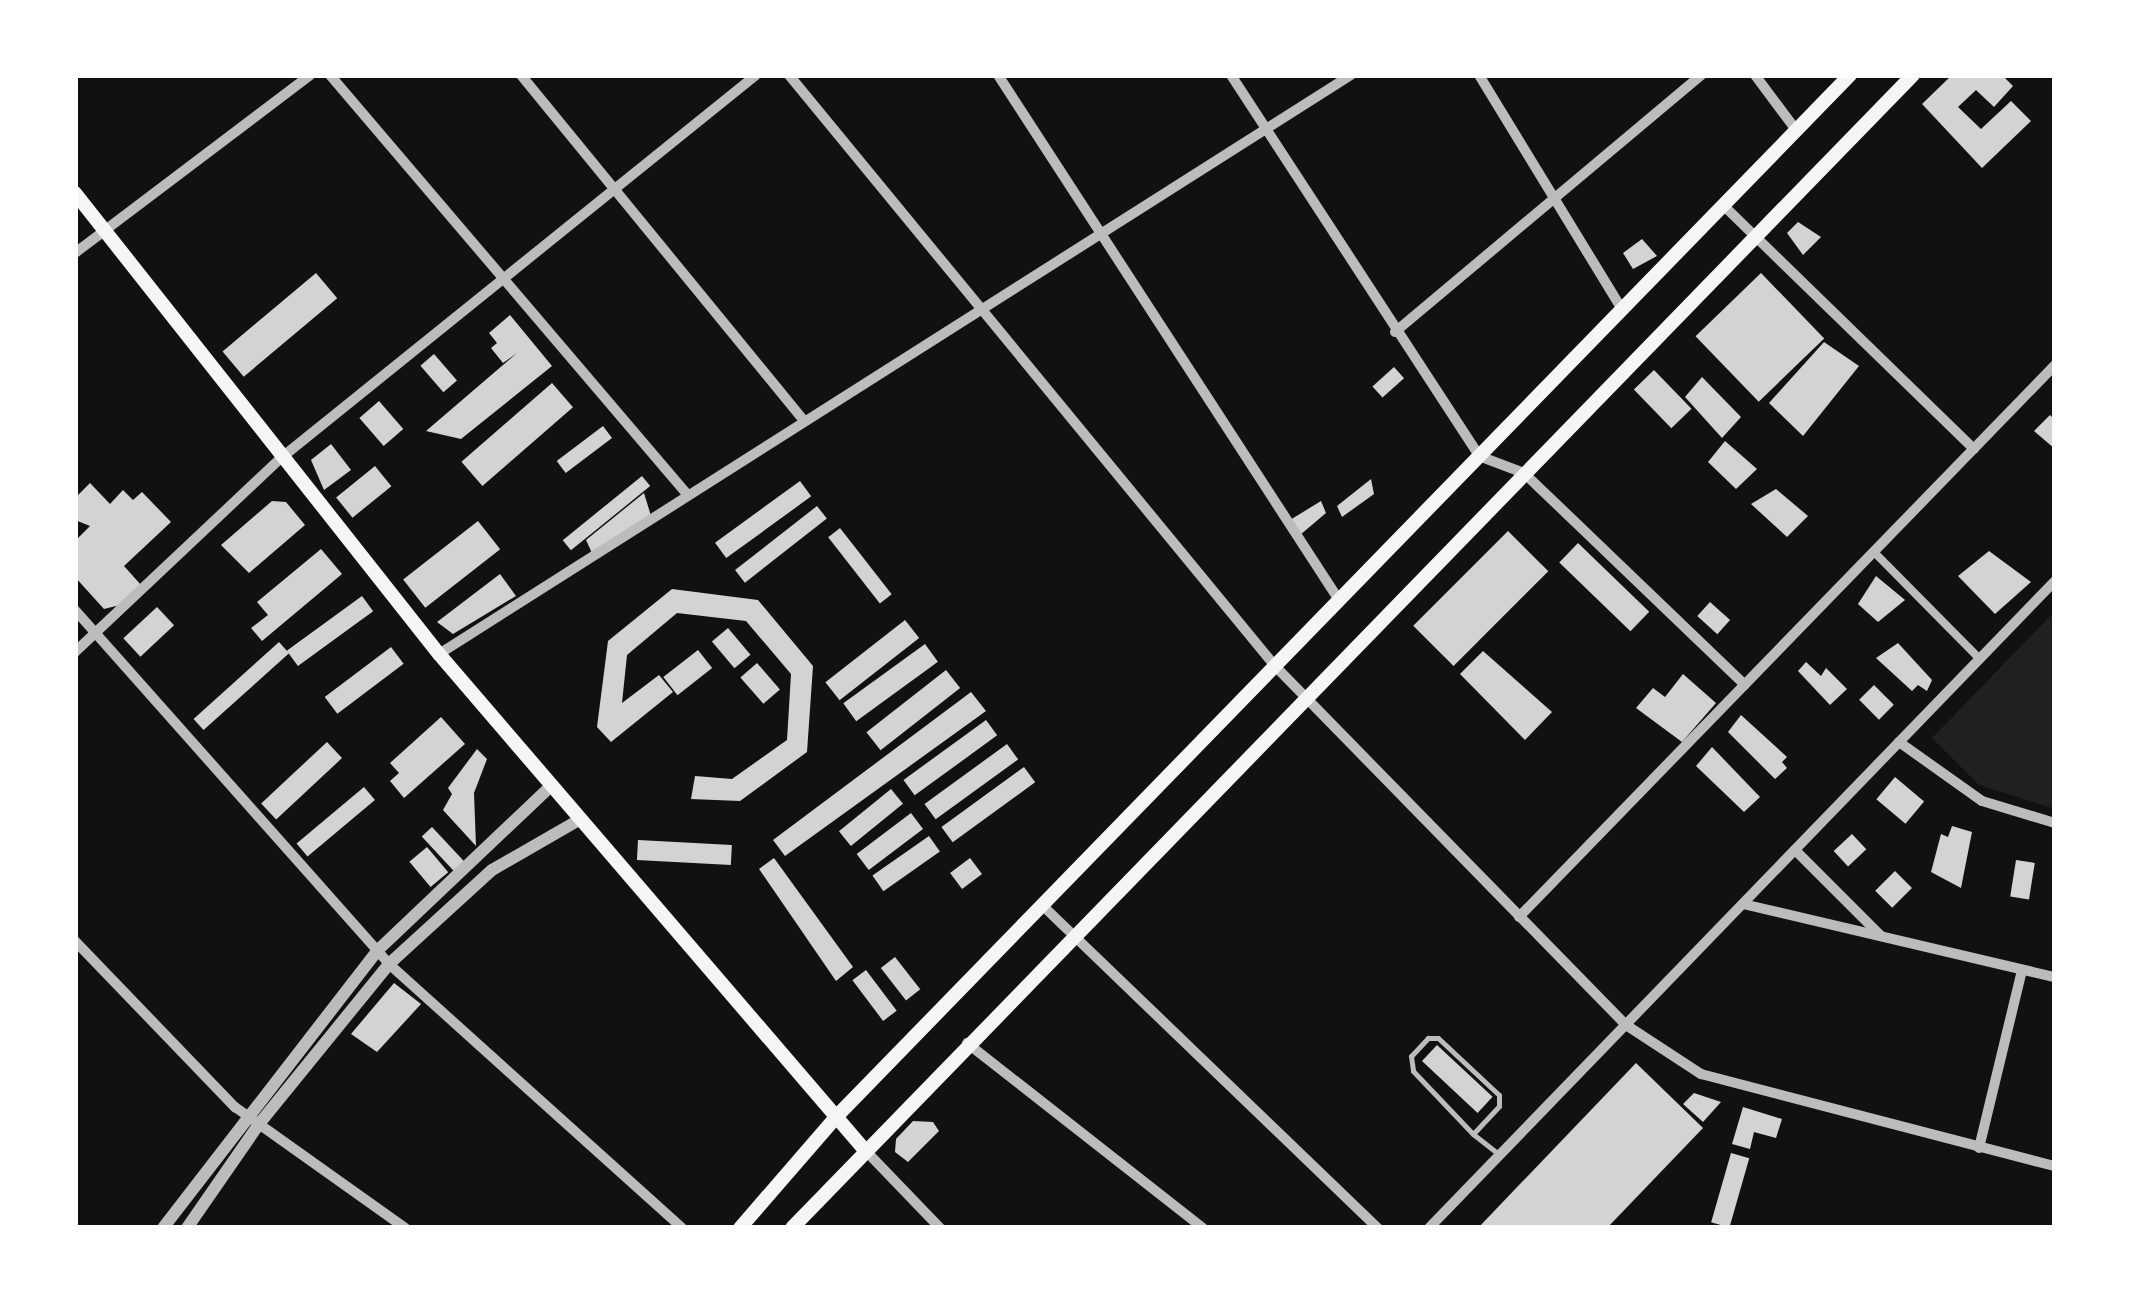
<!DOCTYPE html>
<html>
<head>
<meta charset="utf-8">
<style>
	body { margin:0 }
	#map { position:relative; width:2130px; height:1303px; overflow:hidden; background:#111; font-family:Arial,sans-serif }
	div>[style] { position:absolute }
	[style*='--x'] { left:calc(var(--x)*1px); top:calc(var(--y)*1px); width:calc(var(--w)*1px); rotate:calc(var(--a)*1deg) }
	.green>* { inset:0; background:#202020 }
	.building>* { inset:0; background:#d3d3d3; transform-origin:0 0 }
	.service>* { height:5px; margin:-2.5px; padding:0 2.5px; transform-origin:2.5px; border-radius:2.5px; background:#bcbcbc }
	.pedestrian>* { height:8px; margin:-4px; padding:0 4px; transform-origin:4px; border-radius:4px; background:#bcbcbc }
	.minor>* { height:10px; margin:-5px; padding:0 5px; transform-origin:5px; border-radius:5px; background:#bcbcbc }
	.tertiary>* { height:12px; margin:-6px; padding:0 6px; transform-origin:6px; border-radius:6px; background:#bcbcbc }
	.secondary>* { height:14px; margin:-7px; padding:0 7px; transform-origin:7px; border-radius:7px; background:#f5f5f5 }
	span { translate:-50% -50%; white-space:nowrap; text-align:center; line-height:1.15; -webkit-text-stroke:9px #fff; paint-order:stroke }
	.frame { position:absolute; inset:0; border:78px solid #fff; pointer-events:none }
</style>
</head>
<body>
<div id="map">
	<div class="green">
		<div style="clip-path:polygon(2055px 611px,2055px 809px,1979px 785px,1932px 738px)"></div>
	</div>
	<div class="building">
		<div style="clip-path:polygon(1952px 75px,2002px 75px,2013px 86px,1994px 107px,1976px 90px,1958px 107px,1981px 129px,2011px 101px,2031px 121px,1982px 168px,1922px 104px)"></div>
		<div style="clip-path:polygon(1798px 222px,1821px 237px,1803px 255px,1787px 233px)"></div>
		<div style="clip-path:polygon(1642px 239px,1657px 256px,1633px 269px,1623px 253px)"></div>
		<div style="left:316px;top:273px;width:33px;height:122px;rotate:50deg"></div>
		<div style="left:1761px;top:273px;width:91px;height:91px;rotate:46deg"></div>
		<div style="clip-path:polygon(510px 315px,552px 366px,461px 439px,426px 431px,517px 353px,503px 363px,491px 348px,497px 343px,489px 333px)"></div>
		<div style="clip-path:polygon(1824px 342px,1859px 366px,1803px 436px,1769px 403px)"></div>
		<div style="left:434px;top:354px;width:35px;height:18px;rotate:49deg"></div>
		<div style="left:1394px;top:367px;width:15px;height:29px;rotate:48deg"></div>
		<div style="left:1654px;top:370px;width:54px;height:28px;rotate:46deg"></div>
		<div style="clip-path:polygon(1702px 377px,1741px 417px,1722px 438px,1685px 397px)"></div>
		<div style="left:552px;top:383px;width:32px;height:120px;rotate:49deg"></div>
		<div style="left:379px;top:401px;width:37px;height:26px;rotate:49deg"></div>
		<div style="clip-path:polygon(2050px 415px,2055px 420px,2055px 449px,2034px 431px)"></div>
		<div style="left:603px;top:426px;width:15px;height:58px;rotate:53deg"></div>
		<div style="clip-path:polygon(1725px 441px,1757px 469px,1736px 489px,1708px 462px)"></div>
		<div style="clip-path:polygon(331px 444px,351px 470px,324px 490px,311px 460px)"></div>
		<div style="left:375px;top:466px;width:26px;height:50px;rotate:51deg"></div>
		<div style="left:642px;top:476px;width:13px;height:102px;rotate:51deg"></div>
		<div style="clip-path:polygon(1371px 479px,1374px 494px,1342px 517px,1337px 506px)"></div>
		<div style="left:800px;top:481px;width:19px;height:105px;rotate:54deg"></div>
		<div style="clip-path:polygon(90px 483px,110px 504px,123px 490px,133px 500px,142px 492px,171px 522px,124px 566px,141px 585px,120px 605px,104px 609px,75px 577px,75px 541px,90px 526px,75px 520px,75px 498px)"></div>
		<div style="clip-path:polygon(1776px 489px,1808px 516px,1787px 537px,1751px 504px)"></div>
		<div style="clip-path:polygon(644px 493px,651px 516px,592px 553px,586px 540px)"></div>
		<div style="clip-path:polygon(272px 501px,286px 502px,305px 525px,249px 573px,221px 545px)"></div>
		<div style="clip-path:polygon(1321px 501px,1326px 513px,1300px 535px,1290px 520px)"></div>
		<div style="left:817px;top:506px;width:16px;height:104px;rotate:52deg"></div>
		<div style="left:478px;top:521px;width:36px;height:95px;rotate:52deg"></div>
		<div style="left:840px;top:528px;width:84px;height:15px;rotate:52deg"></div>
		<div style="left:1508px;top:531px;width:57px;height:134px;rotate:45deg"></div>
		<div style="left:1578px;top:543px;width:99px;height:27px;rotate:44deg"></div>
		<div style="clip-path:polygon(321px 549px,342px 574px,262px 641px,251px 628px,268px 615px,257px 602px)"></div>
		<div style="clip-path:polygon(1989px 551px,2031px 582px,1995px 614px,1958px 576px)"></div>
		<div style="clip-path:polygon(500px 574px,516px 596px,453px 634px,437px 622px)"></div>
		<div style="clip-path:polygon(1876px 576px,1905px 600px,1878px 622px,1858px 604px)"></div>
		<div style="clip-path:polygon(672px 589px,758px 600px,813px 666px,807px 752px,740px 801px,691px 799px,695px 776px,732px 779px,787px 740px,791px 674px,746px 621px,677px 613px,627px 655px,622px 703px,659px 675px,673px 692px,611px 742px,597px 727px,608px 641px)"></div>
		<div style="left:362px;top:596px;width:19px;height:93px;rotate:54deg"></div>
		<div style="left:1710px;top:602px;width:27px;height:19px;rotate:42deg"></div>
		<div style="left:157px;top:607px;width:25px;height:46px;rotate:47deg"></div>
		<div style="left:905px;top:620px;width:23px;height:101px;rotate:52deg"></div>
		<div style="left:728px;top:628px;width:35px;height:21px;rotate:50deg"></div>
		<div style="left:279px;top:642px;width:15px;height:115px;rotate:48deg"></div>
		<div style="clip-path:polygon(1898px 643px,1932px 680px,1927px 691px,1918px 685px,1912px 691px,1876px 658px)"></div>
		<div style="left:925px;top:644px;width:22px;height:101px;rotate:54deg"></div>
		<div style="left:391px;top:647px;width:21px;height:83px;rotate:53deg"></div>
		<div style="left:698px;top:650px;width:23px;height:44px;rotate:52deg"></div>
		<div style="clip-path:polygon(1483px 651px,1552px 712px,1525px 740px,1460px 674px)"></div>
		<div style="clip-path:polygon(1806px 662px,1821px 676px,1826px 668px,1847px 689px,1830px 705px,1798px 671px)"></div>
		<div style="left:757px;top:663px;width:35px;height:22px;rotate:49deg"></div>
		<div style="left:946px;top:670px;width:23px;height:101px;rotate:52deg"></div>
		<div style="clip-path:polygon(1683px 674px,1716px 703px,1682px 742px,1636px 708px,1653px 688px,1665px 697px)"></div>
		<div style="left:1874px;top:685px;width:28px;height:21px;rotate:45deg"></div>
		<div style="clip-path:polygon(971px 692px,986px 711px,785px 856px,773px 840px)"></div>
		<div style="clip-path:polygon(1741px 715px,1787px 757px,1782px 762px,1787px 768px,1775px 779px,1728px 732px)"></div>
		<div style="clip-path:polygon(441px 717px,465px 744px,404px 798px,390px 781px,399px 773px,390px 763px)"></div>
		<div style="left:986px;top:720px;width:19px;height:102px;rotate:54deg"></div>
		<div style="left:327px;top:742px;width:22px;height:90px;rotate:47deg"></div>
		<div style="left:1007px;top:744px;width:19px;height:102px;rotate:54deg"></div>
		<div style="clip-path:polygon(1712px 747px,1760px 797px,1744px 812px,1696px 766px)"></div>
		<div style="clip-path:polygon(477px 749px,487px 759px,474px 793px,476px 846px,443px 810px,452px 794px,448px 788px)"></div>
		<div style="left:1024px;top:767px;width:19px;height:102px;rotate:54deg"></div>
		<div style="left:1895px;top:777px;width:38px;height:29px;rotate:40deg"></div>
		<div style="left:364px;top:787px;width:17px;height:88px;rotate:50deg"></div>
		<div style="left:891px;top:789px;width:19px;height:67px;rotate:51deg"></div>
		<div style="left:911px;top:813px;width:20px;height:68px;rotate:53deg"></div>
		<div style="clip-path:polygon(1952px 826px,1972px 832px,1961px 888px,1931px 872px,1941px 834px,1948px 837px)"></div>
		<div style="left:432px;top:827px;width:47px;height:14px;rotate:47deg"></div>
		<div style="left:1852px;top:834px;width:21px;height:25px;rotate:47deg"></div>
		<div style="left:929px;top:836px;width:19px;height:69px;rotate:55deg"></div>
		<div style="left:638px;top:840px;width:94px;height:20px;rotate:3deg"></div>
		<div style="left:427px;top:847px;width:33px;height:23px;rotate:50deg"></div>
		<div style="clip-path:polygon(774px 858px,853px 967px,836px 981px,759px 869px)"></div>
		<div style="left:970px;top:858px;width:20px;height:25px;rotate:53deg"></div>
		<div style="left:2016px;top:860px;width:19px;height:37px;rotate:9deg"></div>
		<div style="left:1895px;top:871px;width:24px;height:28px;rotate:45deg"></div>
		<div style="left:895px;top:957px;width:41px;height:18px;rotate:52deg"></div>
		<div style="left:866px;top:970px;width:51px;height:17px;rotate:53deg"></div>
		<div style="clip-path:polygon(394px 983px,421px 1004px,377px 1052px,351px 1034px)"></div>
		<div style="left:1437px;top:1045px;width:76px;height:22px;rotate:43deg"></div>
		<div style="clip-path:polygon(1636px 1063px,1703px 1128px,1607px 1228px,1478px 1228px)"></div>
		<div style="clip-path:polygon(1694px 1093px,1721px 1102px,1703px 1122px,1683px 1104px)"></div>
		<div style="clip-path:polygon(1743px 1107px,1782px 1119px,1776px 1138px,1754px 1132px,1750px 1149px,1732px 1144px)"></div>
		<div style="clip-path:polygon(913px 1121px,933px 1122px,939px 1131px,908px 1162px,895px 1152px,896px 1139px)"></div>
		<div style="left:1731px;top:1153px;width:19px;height:72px;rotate:16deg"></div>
	</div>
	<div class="service">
		<div style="--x:1473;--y:1134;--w:38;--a:-47"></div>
		<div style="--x:1499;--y:1106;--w:11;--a:-90"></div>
		<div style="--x:1499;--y:1095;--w:83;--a:-136.9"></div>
		<div style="--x:1438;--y:1038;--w:10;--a:180"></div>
		<div style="--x:1428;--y:1038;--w:25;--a:133"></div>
		<div style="--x:1411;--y:1056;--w:15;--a:82"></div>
		<div style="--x:1413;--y:1071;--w:87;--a:46.4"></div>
		<div style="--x:1473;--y:1134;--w:34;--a:38"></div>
	</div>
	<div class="pedestrian">
		<div style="--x:1874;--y:552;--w:151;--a:45.3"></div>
	</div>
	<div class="minor">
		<div style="--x:330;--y:75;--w:550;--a:49.57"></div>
		<div style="--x:521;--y:75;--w:447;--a:50.7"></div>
		<div style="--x:789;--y:75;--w:765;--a:50.57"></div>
		<div style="--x:1275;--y:666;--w:502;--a:45.65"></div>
		<div style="--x:1626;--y:1025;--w:90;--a:33.2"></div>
		<div style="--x:1701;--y:1074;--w:366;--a:14.6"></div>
		<div style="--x:998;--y:75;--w:626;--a:57"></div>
		<div style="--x:1231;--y:75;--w:455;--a:56.9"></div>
		<div style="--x:1479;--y:456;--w:48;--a:20.7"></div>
		<div style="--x:1524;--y:473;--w:306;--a:43.8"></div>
		<div style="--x:1479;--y:75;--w:274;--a:58.6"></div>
		<div style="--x:1755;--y:75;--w:69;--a:53.3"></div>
		<div style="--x:1723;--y:205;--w:350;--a:44.2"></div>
		<div style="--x:75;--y:253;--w:295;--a:-37.1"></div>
		<div style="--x:1395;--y:332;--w:400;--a:-40"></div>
		<div style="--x:75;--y:610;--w:473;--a:48.4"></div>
		<div style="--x:389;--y:964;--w:394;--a:42"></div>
		<div style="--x:75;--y:652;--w:283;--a:-43.3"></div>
		<div style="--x:281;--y:458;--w:610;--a:-38.88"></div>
		<div style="--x:439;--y:654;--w:1080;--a:-32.41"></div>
		<div style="--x:1899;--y:742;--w:102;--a:35.4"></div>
		<div style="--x:1982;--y:801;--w:76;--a:16.8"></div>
		<div style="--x:1795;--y:850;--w:122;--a:45"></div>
		<div style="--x:1743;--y:904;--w:320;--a:13.2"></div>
		<div style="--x:1042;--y:905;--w:466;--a:43.9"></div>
		<div style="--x:1519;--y:917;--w:769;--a:-45.84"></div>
		<div style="--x:75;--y:941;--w:231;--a:46.1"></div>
		<div style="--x:235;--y:1107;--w:209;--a:35.4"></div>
		<div style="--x:967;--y:1043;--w:300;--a:38.1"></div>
		<div style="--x:1979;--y:1148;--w:183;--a:-76.4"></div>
		<div style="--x:864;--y:1149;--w:110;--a:46.1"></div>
		<div style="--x:1429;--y:1228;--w:900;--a:-45.95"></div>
	</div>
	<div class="tertiary">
		<div style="--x:163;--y:1228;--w:350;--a:-52.3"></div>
		<div style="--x:377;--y:951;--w:240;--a:-43.5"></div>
		<div style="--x:187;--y:1228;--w:126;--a:-55.3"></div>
		<div style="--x:259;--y:1124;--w:206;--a:-50.9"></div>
		<div style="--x:389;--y:964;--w:139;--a:-42.4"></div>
		<div style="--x:492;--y:870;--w:100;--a:-29.9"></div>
	</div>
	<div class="secondary">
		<div style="--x:75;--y:193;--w:587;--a:51.71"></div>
		<div style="--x:439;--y:654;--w:651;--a:49.36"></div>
		<div style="--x:740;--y:1228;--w:147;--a:-49.1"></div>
		<div style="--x:836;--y:1117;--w:1454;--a:-45.78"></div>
		<div style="--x:792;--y:1228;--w:1608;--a:-45.81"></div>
	</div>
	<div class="frame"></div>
</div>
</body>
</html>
